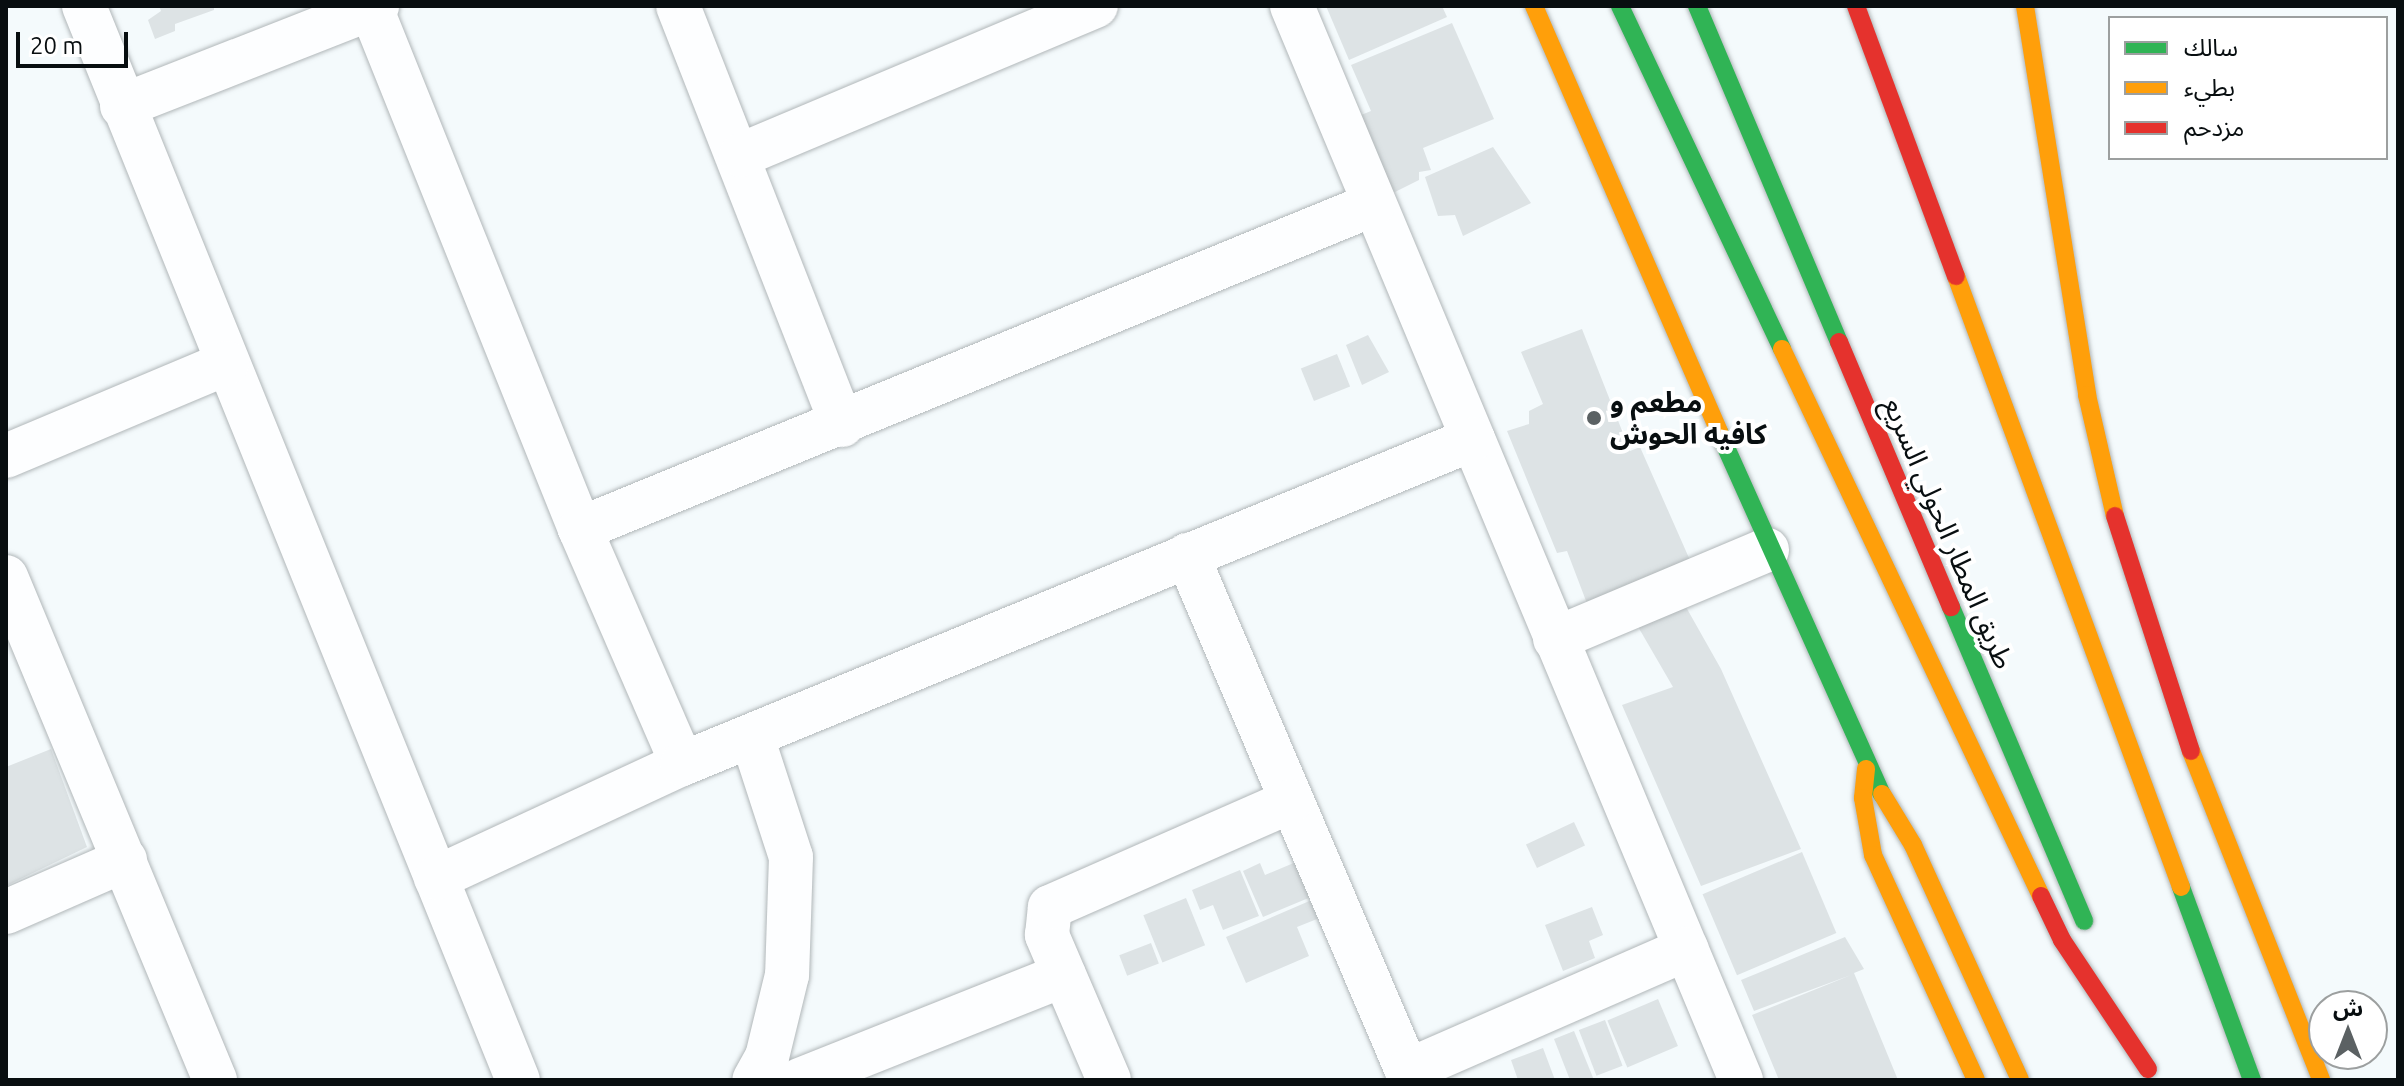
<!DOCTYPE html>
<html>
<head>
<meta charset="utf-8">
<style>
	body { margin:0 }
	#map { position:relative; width:2404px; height:1086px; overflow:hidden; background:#f4fafc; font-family:Ubuntu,"Noto Sans Arabic",sans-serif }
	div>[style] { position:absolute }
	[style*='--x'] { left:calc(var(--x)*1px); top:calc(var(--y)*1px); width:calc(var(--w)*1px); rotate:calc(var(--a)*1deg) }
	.building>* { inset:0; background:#dde3e5; transform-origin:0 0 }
	.roads { filter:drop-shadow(0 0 2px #b1b7b9) drop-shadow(0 0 2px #b1b7b9) }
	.street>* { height:44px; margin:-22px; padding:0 22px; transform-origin:22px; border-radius:22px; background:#fdfeff }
	.fast>* { height:18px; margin:-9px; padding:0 9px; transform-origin:9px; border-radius:9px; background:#30b455 }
	.slow>* { height:18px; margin:-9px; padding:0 9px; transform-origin:9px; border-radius:9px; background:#ff9f0a }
	.jam>* { height:18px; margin:-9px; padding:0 9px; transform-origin:9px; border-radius:9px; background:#e5322d }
	.dots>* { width:22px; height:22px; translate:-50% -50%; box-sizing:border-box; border:4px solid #fff; border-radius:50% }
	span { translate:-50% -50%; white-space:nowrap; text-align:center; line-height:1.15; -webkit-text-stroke:8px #fff; paint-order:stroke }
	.poi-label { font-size:28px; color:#080e10; font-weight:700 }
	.left { translate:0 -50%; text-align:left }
	.street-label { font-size:28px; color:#080e10 }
	.frame { position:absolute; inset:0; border:8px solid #080e10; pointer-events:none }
	.legend { position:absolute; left:2108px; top:16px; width:280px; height:144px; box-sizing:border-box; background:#fff; border:2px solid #9c9f9f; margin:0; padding:10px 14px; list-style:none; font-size:24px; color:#080e10 }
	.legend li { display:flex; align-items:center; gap:16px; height:40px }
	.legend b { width:40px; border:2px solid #9c9f9f }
	.north { position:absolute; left:2308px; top:990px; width:80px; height:80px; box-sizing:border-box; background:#fff; border:2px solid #9c9f9f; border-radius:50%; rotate:0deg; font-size:22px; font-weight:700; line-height:32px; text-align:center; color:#080e10 }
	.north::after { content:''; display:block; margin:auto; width:28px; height:36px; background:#5b6163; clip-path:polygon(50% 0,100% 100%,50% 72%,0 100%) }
	.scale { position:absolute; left:16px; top:32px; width:112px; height:36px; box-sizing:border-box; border:4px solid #080e10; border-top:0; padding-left:10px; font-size:24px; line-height:28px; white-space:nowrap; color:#080e10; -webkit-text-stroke:6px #fff; paint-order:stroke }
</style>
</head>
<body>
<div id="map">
	<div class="building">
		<div style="clip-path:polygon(159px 6px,214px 6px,214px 10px,175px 24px,175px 31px,155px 39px,148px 20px,161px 11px)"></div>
		<div style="clip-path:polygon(1326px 6px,1442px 6px,1447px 17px,1349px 60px)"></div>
		<div style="clip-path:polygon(1452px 23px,1494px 119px,1423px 148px,1431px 170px,1419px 172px,1419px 180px,1389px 195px,1356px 117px,1371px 111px,1351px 65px)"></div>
		<div style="clip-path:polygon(1493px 147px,1531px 203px,1463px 236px,1455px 215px,1438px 216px,1425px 177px)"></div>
		<div style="clip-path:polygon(1582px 329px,1630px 451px,1640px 447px,1693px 567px,1591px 614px,1567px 551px,1557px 553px,1507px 431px,1529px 424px,1529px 411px,1543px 404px,1521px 352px)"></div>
		<div style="clip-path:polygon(1368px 335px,1389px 372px,1362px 385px,1346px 345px)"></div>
		<div style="left:1337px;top:354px;width:35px;height:39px;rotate:68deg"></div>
		<div style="clip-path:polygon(1686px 607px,1721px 669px,1801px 849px,1701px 886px,1622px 705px,1673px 687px,1637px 625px)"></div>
		<div style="clip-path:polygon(51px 749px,87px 847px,6px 886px,6px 767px)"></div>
		<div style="left:1574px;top:822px;width:26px;height:53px;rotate:65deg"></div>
		<div style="left:1802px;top:852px;width:88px;height:108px;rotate:67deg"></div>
		<div style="clip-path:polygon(1296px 862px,1311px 897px,1263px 917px,1243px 871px,1260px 863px,1265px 875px)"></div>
		<div style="clip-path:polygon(1240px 870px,1259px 916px,1223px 930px,1213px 905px,1200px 910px,1192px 890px)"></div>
		<div style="left:1186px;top:898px;width:51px;height:46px;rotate:68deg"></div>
		<div style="clip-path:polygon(1314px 899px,1322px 917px,1297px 927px,1309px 956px,1246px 983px,1226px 937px)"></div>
		<div style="clip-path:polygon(1592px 907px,1603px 935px,1589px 941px,1595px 958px,1563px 971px,1545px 925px)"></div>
		<div style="clip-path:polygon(1845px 937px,1864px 969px,1854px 973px,1898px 1080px,1779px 1080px,1752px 1015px,1851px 975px,1754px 1011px,1741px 980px)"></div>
		<div style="left:1151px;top:943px;width:22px;height:34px;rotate:69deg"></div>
		<div style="left:1658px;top:999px;width:51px;height:55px;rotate:67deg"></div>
		<div style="left:1605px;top:1020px;width:49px;height:28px;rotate:69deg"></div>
		<div style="clip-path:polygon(1574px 1031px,1594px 1080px,1570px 1080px,1554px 1039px)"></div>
		<div style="clip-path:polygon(1543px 1048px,1555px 1080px,1518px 1080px,1511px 1060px)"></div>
	</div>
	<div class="roads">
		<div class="street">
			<div style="--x:84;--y:6;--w:1158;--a:68"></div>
			<div style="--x:678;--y:6;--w:450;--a:68.6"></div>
			<div style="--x:1292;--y:6;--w:1164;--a:67.31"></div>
			<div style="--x:371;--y:8;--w:561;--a:68.14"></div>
			<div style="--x:580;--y:529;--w:256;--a:66.5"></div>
			<div style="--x:122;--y:106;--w:274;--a:-21.4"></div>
			<div style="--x:741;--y:155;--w:385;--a:-22.8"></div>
			<div style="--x:6;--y:456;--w:240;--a:-22.8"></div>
			<div style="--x:580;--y:529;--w:858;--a:-22.26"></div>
			<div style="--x:1187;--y:555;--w:571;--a:66.89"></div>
			<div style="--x:6;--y:577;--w:545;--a:67.44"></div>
			<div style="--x:1555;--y:639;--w:230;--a:-22.8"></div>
			<div style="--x:752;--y:737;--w:126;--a:72"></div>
			<div style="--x:791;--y:857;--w:118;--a:91.9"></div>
			<div style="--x:787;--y:975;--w:84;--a:103.7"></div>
			<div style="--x:767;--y:1057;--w:26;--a:119"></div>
			<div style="--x:436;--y:878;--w:271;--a:-24.9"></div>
			<div style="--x:682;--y:764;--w:855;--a:-22.34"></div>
			<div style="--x:6;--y:912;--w:130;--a:-23.6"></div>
			<div style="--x:1407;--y:1071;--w:305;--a:-23.6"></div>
			<div style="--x:800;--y:1080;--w:284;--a:-21.7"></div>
			<div style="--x:1109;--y:1080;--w:158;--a:-113.2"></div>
			<div style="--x:1047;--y:935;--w:28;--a:-84"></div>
			<div style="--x:1050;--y:907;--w:263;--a:-23.7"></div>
		</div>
		<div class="fast">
			<div style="--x:1620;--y:6;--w:379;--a:64.7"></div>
			<div style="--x:1697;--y:6;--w:365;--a:67.1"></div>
			<div style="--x:1719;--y:432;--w:397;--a:65.8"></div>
			<div style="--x:1951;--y:607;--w:341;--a:67"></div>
			<div style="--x:2181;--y:887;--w:206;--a:69.8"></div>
		</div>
		<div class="slow">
			<div style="--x:1534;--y:6;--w:464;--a:66.5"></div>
			<div style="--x:2025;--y:6;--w:394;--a:80.9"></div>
			<div style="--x:2087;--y:395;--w:124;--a:77"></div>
			<div style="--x:1956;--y:276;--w:651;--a:69.78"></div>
			<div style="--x:1782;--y:349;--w:605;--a:64.66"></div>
			<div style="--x:2191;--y:751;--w:354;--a:68.4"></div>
			<div style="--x:1866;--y:769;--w:29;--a:96"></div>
			<div style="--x:1863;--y:798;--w:58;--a:80"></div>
			<div style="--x:1873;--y:855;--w:247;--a:65.4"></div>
			<div style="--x:1882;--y:794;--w:60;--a:58.7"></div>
			<div style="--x:1913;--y:845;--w:258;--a:65.5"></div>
		</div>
		<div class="jam">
			<div style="--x:1856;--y:6;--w:288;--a:69.7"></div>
			<div style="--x:1839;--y:342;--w:288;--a:67.1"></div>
			<div style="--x:2115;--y:516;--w:247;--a:72.1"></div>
			<div style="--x:2041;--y:896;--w:49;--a:64.5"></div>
			<div style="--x:2062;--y:940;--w:155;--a:56.3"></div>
		</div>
	</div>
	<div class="dots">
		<div style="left:1594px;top:418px;background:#5b6163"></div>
	</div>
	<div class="poi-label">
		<span class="left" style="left:1610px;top:418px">مطعم و<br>كافيه الحوش</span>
	</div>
	<div class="street-label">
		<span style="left:1949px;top:533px;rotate:67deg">طريق المطار الحولي السريع</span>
	</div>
	<div class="frame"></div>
	<ul class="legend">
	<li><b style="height:10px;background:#30b455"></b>سالك</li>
	<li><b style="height:10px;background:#ff9f0a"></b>بطيء</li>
	<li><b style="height:10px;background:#e5322d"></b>مزدحم</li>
	</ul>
	<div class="north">ش</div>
	<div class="scale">20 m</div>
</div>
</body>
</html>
